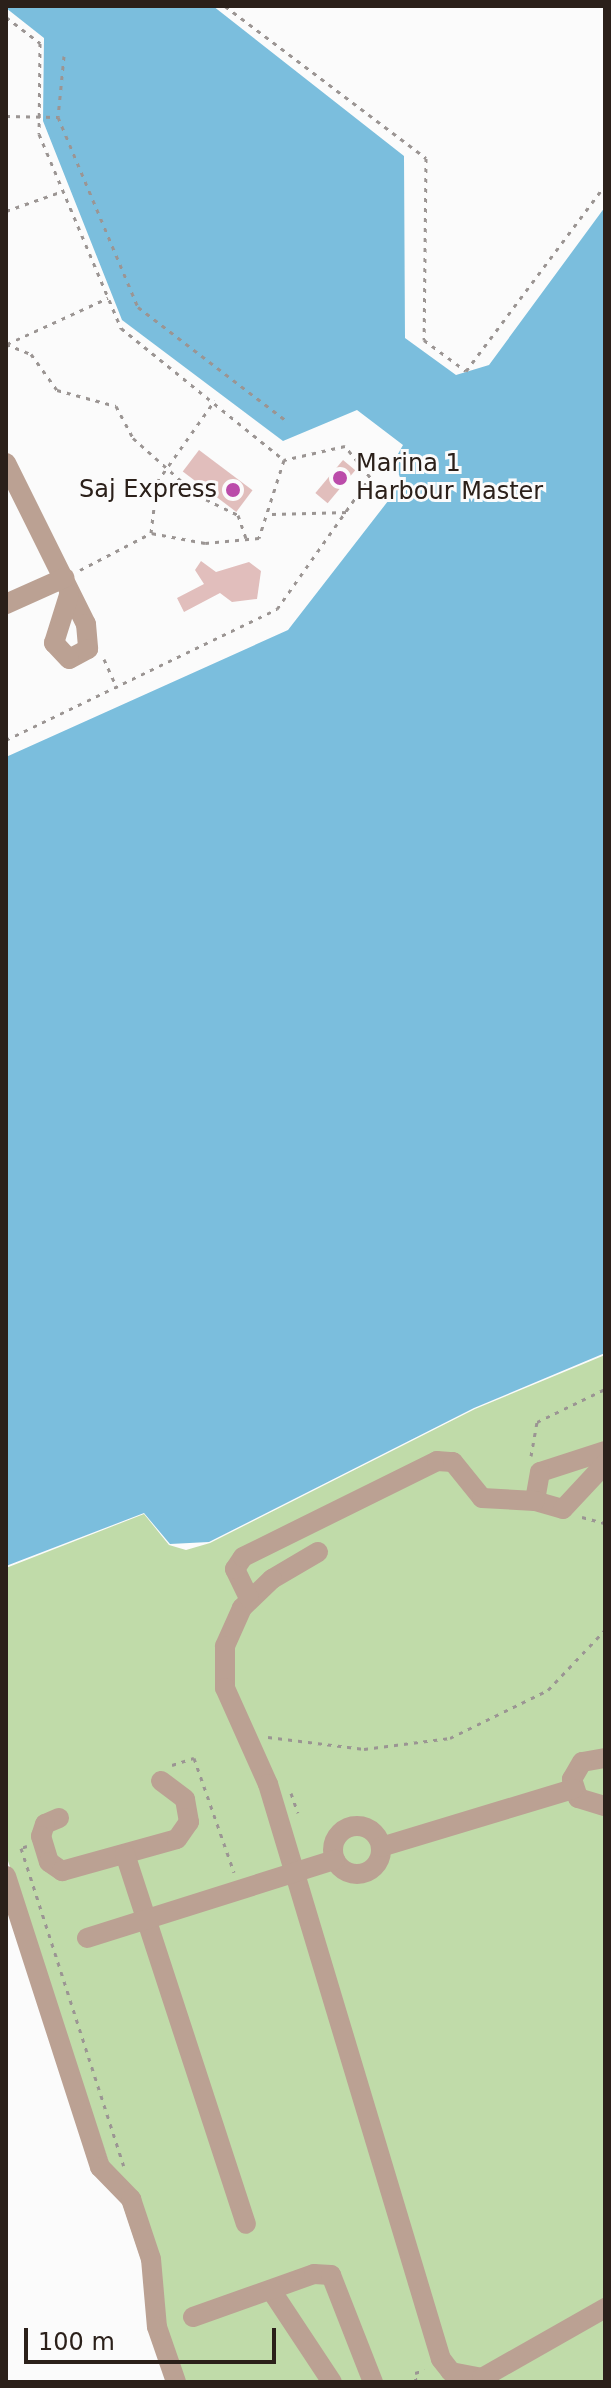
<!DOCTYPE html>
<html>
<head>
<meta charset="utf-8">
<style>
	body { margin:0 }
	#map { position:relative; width:611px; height:2388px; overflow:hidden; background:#fbfbfb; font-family:"DejaVu Sans",sans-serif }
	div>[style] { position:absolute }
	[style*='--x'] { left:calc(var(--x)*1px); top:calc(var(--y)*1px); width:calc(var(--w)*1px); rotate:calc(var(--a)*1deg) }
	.green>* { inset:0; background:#c0dba9 }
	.water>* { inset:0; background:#7bbedd }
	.building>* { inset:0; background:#e1bebc; transform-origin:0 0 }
	.path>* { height:3px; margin-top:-1.5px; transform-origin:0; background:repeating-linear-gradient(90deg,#9b9593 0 4px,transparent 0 10px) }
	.minor>* { height:20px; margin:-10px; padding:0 10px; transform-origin:10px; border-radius:10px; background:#bba193 }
	.minor>.ring { margin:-10px; padding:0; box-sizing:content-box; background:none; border:20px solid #bba193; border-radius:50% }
	.dots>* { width:22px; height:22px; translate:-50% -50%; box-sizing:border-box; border:4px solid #fbfbfb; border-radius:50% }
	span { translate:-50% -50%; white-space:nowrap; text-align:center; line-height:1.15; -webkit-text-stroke:6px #fbfbfb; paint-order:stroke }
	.poi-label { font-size:24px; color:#2b201a }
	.left { translate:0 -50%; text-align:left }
	.right { translate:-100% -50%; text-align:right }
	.frame { position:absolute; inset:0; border:8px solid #2b201a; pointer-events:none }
	.scale { position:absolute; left:24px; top:2328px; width:252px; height:36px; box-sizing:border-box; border:4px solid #2b201a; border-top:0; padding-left:10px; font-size:24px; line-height:28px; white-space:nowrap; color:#2b201a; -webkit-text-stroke:6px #fbfbfb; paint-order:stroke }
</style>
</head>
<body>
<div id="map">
	<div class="green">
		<div style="clip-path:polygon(605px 1355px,605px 2382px,182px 2382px,6px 1855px,6px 1568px,144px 1514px,169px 1545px,186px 1550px,210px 1543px,475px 1409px)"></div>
	</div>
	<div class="water">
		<div style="clip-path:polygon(213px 6px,404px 156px,405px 338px,456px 375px,489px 365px,605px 207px,605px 1353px,474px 1408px,209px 1542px,170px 1544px,144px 1513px,6px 1566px,6px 757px,288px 630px,402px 483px,394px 461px,403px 445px,357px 410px,283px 441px,122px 320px,43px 121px,44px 38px,6px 8px)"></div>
	</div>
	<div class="building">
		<div style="left:199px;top:450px;width:67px;height:27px;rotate:37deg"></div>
		<div style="left:343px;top:460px;width:16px;height:43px;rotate:40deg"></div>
		<div style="clip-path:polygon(201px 561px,216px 572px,249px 562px,261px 571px,257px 599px,232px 602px,220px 593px,184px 612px,177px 598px,204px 584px,195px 570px)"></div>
	</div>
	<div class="path">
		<div style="--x:225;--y:6;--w:252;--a:37.1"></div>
		<div style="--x:426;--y:158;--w:182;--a:90.6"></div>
		<div style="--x:424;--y:340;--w:52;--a:36.4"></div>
		<div style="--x:466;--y:371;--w:232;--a:-53.2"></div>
		<div style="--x:6;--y:17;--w:43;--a:37.4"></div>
		<div style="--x:40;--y:43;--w:91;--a:90.6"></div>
		<div style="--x:39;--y:134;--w:211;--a:67.1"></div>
		<div style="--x:121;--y:328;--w:210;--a:39"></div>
		<div style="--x:284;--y:460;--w:82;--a:107.8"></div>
		<div style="--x:259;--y:538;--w:54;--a:174.7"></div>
		<div style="--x:205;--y:543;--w:55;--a:-169.5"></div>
		<div style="--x:64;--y:56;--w:61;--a:95.6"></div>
		<div style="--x:58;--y:117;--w:206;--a:67.2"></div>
		<div style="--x:138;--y:307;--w:189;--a:37.5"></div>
		<div style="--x:6;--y:116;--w:52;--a:1.1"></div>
		<div style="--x:6;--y:211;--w:60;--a:-19.3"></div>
		<div style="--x:6;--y:344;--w:27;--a:22"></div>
		<div style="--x:31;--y:354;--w:44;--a:54.2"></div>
		<div style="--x:57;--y:390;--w:61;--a:15.2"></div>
		<div style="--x:116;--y:406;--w:36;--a:62"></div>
		<div style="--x:133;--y:438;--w:86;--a:41.7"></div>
		<div style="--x:197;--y:495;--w:46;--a:26"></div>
		<div style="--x:238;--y:515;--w:28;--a:71"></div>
		<div style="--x:7;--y:344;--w:111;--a:-24.5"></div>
		<div style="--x:272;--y:514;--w:77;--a:-1.5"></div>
		<div style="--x:151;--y:533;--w:51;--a:-83.3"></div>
		<div style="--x:157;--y:482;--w:100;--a:-54.7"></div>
		<div style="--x:80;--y:570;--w:80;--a:-27.5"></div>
		<div style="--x:104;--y:659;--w:32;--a:66"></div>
		<div style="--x:6;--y:740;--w:301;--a:-25.8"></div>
		<div style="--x:277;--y:609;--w:161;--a:-54.8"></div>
		<div style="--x:370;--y:477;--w:40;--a:-129"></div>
		<div style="--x:345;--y:446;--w:63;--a:167.1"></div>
		<div style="--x:531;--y:1456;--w:35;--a:-80"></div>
		<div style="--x:537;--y:1422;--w:76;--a:-25.9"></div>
		<div style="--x:582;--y:1517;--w:24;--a:15"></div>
		<div style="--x:268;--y:1737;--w:97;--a:7.1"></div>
		<div style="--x:364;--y:1749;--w:87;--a:-7.3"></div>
		<div style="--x:450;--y:1738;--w:109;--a:-26.1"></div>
		<div style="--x:548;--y:1690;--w:83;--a:-46.5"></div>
		<div style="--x:172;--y:1765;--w:23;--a:-18"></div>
		<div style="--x:194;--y:1758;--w:121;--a:70.7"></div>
		<div style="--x:291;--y:1793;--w:21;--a:71"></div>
		<div style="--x:27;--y:1846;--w:6;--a:162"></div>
		<div style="--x:21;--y:1848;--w:334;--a:72.1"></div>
		<div style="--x:416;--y:2382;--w:9;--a:-96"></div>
		<div style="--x:415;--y:2373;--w:10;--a:-17"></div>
	</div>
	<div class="minor">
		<div style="--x:6;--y:463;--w:180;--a:63.6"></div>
		<div style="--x:86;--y:624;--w:25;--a:85"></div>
		<div style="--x:88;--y:649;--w:21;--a:152"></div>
		<div style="--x:69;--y:659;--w:22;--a:-133"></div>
		<div style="--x:54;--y:643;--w:50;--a:-72.6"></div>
		<div style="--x:6;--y:604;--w:64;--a:-24.1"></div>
		<div style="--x:605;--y:1451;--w:68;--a:162.1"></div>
		<div style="--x:540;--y:1472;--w:29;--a:100"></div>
		<div style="--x:535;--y:1501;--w:29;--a:16"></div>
		<div style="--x:563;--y:1509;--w:62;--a:-47"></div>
		<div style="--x:318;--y:1552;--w:53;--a:149.6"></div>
		<div style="--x:272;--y:1579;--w:42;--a:136"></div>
		<div style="--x:242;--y:1608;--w:42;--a:114.1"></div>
		<div style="--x:225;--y:1646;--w:42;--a:90"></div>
		<div style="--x:225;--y:1688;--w:105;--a:65.9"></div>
		<div style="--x:268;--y:1784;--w:600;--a:73.26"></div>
		<div style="--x:441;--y:2359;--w:16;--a:52"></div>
		<div style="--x:451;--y:2372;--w:32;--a:11"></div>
		<div style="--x:482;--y:2378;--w:142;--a:-29.6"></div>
		<div style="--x:249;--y:1598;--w:32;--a:-116"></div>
		<div style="--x:235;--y:1569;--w:14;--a:-56"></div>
		<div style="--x:243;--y:1557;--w:216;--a:-26.3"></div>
		<div style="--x:437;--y:1461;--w:16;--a:4"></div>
		<div style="--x:453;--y:1462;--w:46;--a:51.1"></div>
		<div style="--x:482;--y:1498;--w:53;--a:3.2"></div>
		<div style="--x:605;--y:1758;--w:23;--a:170"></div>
		<div style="--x:582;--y:1762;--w:20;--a:120"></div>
		<div style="--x:572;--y:1779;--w:20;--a:72"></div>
		<div style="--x:578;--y:1798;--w:28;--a:17"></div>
		<div style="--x:59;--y:1818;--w:15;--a:157"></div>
		<div style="--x:45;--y:1824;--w:13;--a:108"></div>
		<div style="--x:41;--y:1836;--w:27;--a:73"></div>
		<div style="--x:49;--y:1862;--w:16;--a:35"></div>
		<div style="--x:62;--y:1871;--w:119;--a:-15.5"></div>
		<div style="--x:177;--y:1839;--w:21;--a:-55"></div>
		<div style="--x:189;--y:1822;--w:23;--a:-100"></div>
		<div style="--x:185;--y:1799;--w:30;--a:-143"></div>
		<div class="ring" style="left:333px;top:1826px;width:28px;height:28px"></div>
		<div style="--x:381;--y:1847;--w:201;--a:-16.8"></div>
		<div style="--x:125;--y:1854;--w:389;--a:71.9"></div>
		<div style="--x:6;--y:1876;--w:306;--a:72.1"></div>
		<div style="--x:100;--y:2167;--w:45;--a:45.9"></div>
		<div style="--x:131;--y:2199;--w:63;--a:71.6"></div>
		<div style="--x:151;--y:2259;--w:68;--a:85"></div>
		<div style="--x:157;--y:2327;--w:58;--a:70.9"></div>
		<div style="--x:87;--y:1938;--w:260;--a:-17.5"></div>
		<div style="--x:271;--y:2290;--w:110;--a:56.5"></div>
		<div style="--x:193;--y:2317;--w:128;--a:-19.6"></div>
		<div style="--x:314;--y:2274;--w:17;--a:3"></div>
		<div style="--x:331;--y:2275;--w:115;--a:68.6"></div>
	</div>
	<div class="dots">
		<div style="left:340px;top:478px;background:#bb4caa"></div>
		<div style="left:233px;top:490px;background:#bb4caa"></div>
	</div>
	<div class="poi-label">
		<span class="left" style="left:356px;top:478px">Marina 1<br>Harbour Master</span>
		<span class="right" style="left:217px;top:490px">Saj Express</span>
	</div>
	<div class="frame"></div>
	<div class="scale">100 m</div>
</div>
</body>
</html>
